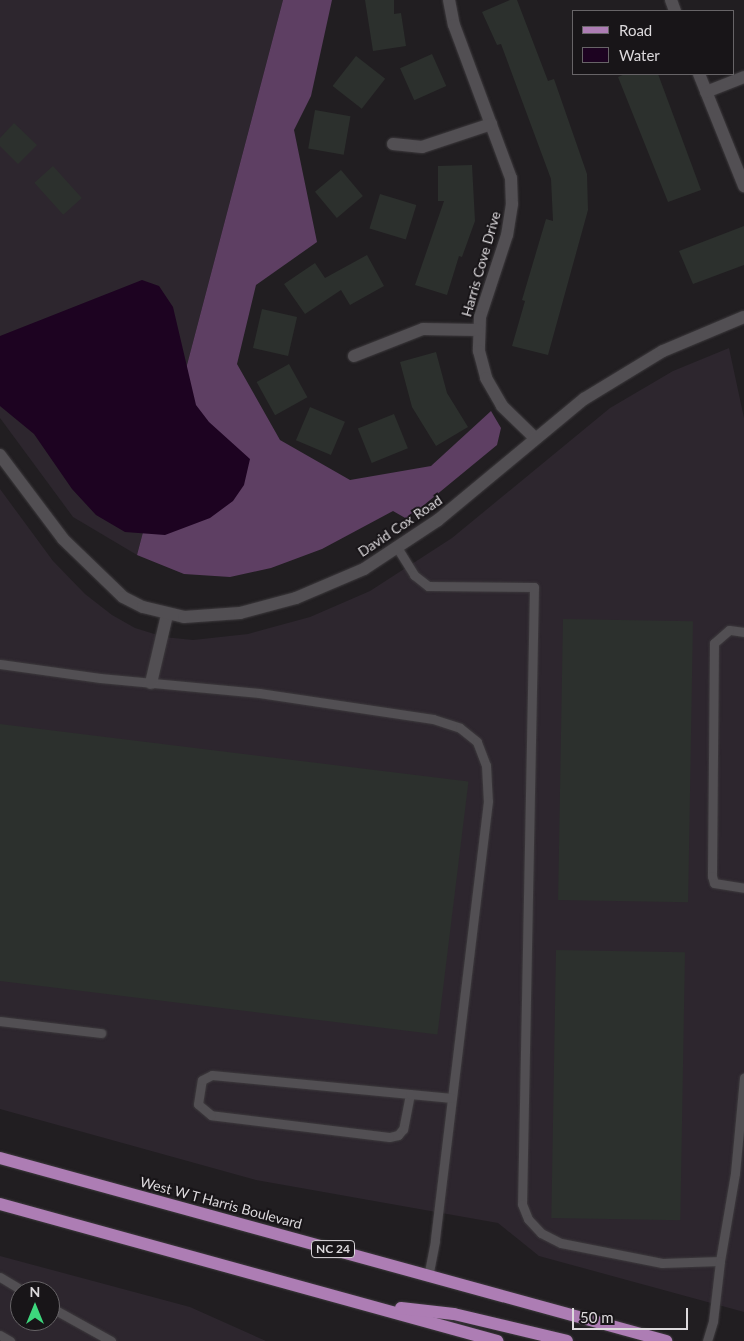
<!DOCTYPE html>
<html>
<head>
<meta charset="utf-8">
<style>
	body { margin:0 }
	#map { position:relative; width:744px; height:1341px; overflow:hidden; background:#211e21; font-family:Lato,sans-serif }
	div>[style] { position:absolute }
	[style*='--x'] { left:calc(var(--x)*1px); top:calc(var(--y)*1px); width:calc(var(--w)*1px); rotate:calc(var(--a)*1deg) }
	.built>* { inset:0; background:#2d262e }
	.forest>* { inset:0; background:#5e3f63 }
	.water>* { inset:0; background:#1d0321 }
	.building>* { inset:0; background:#2c302d; transform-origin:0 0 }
	.roads { filter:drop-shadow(0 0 1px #3d3a3d) drop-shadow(0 0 1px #3d3a3d) }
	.service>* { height:9px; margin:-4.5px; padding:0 4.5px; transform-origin:4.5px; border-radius:4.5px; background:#524f53 }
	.minor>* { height:12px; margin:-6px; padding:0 6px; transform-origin:6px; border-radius:6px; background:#524f53 }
	.secondary>* { height:12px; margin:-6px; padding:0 6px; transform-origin:6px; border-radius:6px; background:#524f53 }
	.primary>* { height:12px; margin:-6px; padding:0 6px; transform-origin:6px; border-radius:6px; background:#ad7db4 }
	span { translate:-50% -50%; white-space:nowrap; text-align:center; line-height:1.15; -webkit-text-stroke:4px #181518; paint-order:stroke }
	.shield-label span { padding:1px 4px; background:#181518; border:1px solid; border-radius:4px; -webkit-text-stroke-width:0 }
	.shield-label { font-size:12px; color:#dddadd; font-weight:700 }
	.street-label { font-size:14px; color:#dddadd }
	.legend { position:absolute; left:572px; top:10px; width:162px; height:65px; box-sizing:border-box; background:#181518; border:1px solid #676467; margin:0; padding:6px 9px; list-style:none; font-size:15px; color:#dddadd }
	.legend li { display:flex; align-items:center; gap:10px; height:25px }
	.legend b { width:25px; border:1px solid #676467 }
	.north { position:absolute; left:10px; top:1281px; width:50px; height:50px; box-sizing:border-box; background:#181518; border:1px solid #676467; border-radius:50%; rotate:0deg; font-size:14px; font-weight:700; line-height:20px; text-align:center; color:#dddadd }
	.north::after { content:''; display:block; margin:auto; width:18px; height:22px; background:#3dd77d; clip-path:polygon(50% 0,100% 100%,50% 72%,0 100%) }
	.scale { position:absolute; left:572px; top:1308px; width:116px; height:22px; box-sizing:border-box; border:2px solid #dddadd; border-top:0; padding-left:6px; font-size:15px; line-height:18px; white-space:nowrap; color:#dddadd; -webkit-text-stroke:4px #181518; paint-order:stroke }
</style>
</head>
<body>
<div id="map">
	<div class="built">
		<div style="clip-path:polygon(0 0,283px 0,137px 555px,73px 517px,0 418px)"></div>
		<div style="clip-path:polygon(729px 348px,744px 418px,744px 1312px,539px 1256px,498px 1223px,256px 1180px,0 1109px,0 489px,53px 561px,85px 594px,112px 615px,135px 628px,164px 637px,193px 640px,248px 634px,310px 617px,370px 591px,452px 538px,610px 408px,673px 371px)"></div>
		<div style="clip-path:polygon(evenodd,0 1256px,190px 1307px,266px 1341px,0 1341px,0 1256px,20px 1291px,50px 1291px,50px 1321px,20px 1321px,20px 1291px)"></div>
	</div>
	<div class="forest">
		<div style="clip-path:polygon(283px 0,332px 0,311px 96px,294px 130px,317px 242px,256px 285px,237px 364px,280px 440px,350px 480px,431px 466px,491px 411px,501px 428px,497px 445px,407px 519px,393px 511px,322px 549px,271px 568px,230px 577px,184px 574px,137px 555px)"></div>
	</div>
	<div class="water">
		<div style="clip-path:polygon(142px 280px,159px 286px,173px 307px,196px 405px,209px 422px,250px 459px,244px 485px,233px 501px,210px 518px,165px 535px,125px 532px,96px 515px,72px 489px,34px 434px,0 406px,0 336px)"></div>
	</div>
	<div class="building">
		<div style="clip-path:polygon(365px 0,394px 0,394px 14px,401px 13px,406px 46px,373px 51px)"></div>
		<div style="clip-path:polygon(510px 0,517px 0,548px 81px,554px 79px,587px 174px,588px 210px,548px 355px,512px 346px,525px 301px,522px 300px,546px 219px,553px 221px,551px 179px,501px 44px,497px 45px,482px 12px)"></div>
		<div style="left:432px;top:54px;width:35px;height:35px;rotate:66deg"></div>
		<div style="left:356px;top:56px;width:37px;height:38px;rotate:38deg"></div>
		<div style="clip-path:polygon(625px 74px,658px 74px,701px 190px,668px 202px,618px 77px)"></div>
		<div style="left:315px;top:110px;width:36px;height:39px;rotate:10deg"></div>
		<div style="clip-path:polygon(14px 123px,37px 145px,18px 164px,0 146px,0 138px)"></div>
		<div style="clip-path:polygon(472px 165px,475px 221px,462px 257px,459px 256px,447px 295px,415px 285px,444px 201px,438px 201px,438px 166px)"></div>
		<div style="left:53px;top:166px;width:43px;height:25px;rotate:48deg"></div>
		<div style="left:341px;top:170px;width:34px;height:34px;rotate:50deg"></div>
		<div style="left:380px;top:194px;width:38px;height:36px;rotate:17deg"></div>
		<div style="clip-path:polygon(744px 226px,744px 265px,693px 284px,679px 251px)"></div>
		<div style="clip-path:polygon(367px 255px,384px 286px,350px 305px,341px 290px,305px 314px,284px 284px,315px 263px,325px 278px)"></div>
		<div style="left:262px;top:309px;width:36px;height:40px;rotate:13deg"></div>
		<div style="clip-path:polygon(436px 352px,447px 393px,468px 427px,436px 446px,412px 407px,400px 362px)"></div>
		<div style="left:289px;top:364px;width:38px;height:37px;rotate:61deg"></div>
		<div style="left:310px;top:407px;width:38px;height:36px;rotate:23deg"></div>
		<div style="left:394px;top:414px;width:37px;height:39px;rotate:68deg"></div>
		<div style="left:563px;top:619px;width:130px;height:281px;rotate:1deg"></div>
		<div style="left:0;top:724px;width:472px;height:255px;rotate:7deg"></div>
		<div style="left:556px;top:950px;width:129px;height:268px;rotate:1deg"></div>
	</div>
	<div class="roads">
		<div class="service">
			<div style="--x:398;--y:549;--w:31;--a:58"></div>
			<div style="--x:414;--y:575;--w:18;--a:38"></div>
			<div style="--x:428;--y:586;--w:106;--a:0.5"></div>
			<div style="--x:534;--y:587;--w:617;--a:91.11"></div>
			<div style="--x:522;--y:1204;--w:16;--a:68"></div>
			<div style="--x:528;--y:1219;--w:19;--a:47"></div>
			<div style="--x:541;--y:1233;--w:22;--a:27"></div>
			<div style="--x:561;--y:1243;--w:103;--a:11.2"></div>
			<div style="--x:662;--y:1263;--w:58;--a:-2"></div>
			<div style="--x:720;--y:1261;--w:89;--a:-80.3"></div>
			<div style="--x:735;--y:1173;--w:96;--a:-84.6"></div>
			<div style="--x:744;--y:632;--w:15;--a:-172"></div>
			<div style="--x:729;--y:630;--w:20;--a:139"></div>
			<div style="--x:714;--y:643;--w:233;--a:90.5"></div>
			<div style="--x:712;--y:876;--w:7;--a:74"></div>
			<div style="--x:714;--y:883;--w:30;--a:9"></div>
			<div style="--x:0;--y:664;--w:101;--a:8"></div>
			<div style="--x:100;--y:678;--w:160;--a:5.4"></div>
			<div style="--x:259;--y:693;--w:176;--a:8.5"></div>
			<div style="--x:433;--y:719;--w:28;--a:18"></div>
			<div style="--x:460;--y:728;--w:22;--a:39"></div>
			<div style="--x:477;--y:742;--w:25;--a:69"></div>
			<div style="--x:486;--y:765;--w:36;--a:87"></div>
			<div style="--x:488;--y:801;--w:443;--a:96.9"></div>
			<div style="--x:435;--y:1241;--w:36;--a:101"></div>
			<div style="--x:0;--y:1021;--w:102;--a:6.8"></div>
			<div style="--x:410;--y:1094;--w:36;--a:101"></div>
			<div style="--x:403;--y:1129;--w:8;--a:130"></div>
			<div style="--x:398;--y:1135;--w:9;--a:167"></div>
			<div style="--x:389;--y:1137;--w:179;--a:-173"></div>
			<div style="--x:211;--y:1115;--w:17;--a:-140"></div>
			<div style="--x:198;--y:1104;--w:24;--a:-81"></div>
			<div style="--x:202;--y:1080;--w:11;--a:-27"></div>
			<div style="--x:212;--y:1075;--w:199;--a:5.5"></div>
			<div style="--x:410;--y:1094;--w:42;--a:5.4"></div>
			<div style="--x:0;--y:1277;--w:27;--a:31"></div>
			<div style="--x:50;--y:1307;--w:70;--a:29.1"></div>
			<div style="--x:0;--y:1335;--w:12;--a:31"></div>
			<div style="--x:707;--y:1341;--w:21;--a:-73"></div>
			<div style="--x:713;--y:1321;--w:60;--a:-83.3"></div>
		</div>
		<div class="minor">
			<div style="--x:449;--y:0;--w:25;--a:79"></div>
			<div style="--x:454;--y:25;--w:163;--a:69.6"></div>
			<div style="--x:511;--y:178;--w:26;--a:88"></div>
			<div style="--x:512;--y:204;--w:31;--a:99"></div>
			<div style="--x:507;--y:235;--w:86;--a:108.2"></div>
			<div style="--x:480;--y:317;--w:34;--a:92"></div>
			<div style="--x:479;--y:351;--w:28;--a:75"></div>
			<div style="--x:486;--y:378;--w:32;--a:60"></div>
			<div style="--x:502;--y:406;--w:46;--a:44.1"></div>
			<div style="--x:671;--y:0;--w:12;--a:70"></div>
			<div style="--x:699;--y:74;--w:121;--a:68.1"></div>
			<div style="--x:706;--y:92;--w:41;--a:-21.5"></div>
			<div style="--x:393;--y:144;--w:29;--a:6"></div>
			<div style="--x:422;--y:147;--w:73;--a:-18.4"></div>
			<div style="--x:354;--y:356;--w:74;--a:-21.4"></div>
			<div style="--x:423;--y:329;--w:55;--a:1"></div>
			<div style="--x:151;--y:683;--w:70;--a:-76.8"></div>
		</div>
		<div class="secondary">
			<div style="--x:0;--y:455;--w:105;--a:53.1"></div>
			<div style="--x:63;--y:539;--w:83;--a:44"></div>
			<div style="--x:123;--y:597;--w:22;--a:27"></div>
			<div style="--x:143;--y:607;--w:42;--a:13.7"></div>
			<div style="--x:184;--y:617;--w:56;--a:-4.1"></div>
			<div style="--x:240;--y:613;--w:58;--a:-15"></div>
			<div style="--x:296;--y:598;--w:74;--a:-23.1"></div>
			<div style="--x:364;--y:569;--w:89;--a:-33.5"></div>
			<div style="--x:438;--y:520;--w:190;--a:-39.7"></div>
			<div style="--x:584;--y:399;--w:92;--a:-31.3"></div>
			<div style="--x:663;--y:351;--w:88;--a:-22.8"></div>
		</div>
		<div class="primary">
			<div style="--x:0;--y:1158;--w:691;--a:15.36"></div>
			<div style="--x:0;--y:1204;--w:516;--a:15.41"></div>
			<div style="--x:401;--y:1308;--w:53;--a:6.5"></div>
			<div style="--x:454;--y:1314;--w:116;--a:13.4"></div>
		</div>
	</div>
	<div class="shield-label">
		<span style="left:333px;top:1249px">NC 24</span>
	</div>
	<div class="street-label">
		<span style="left:481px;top:264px;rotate:-74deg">Harris Cove Drive</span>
		<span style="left:400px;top:526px;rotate:-34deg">David Cox Road</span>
		<span style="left:221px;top:1203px;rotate:15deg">West W T Harris Boulevard</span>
	</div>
	<ul class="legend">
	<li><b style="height:6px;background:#ad7db4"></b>Road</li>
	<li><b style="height:14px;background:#1d0321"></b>Water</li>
	</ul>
	<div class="north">N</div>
	<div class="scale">50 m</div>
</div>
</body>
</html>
